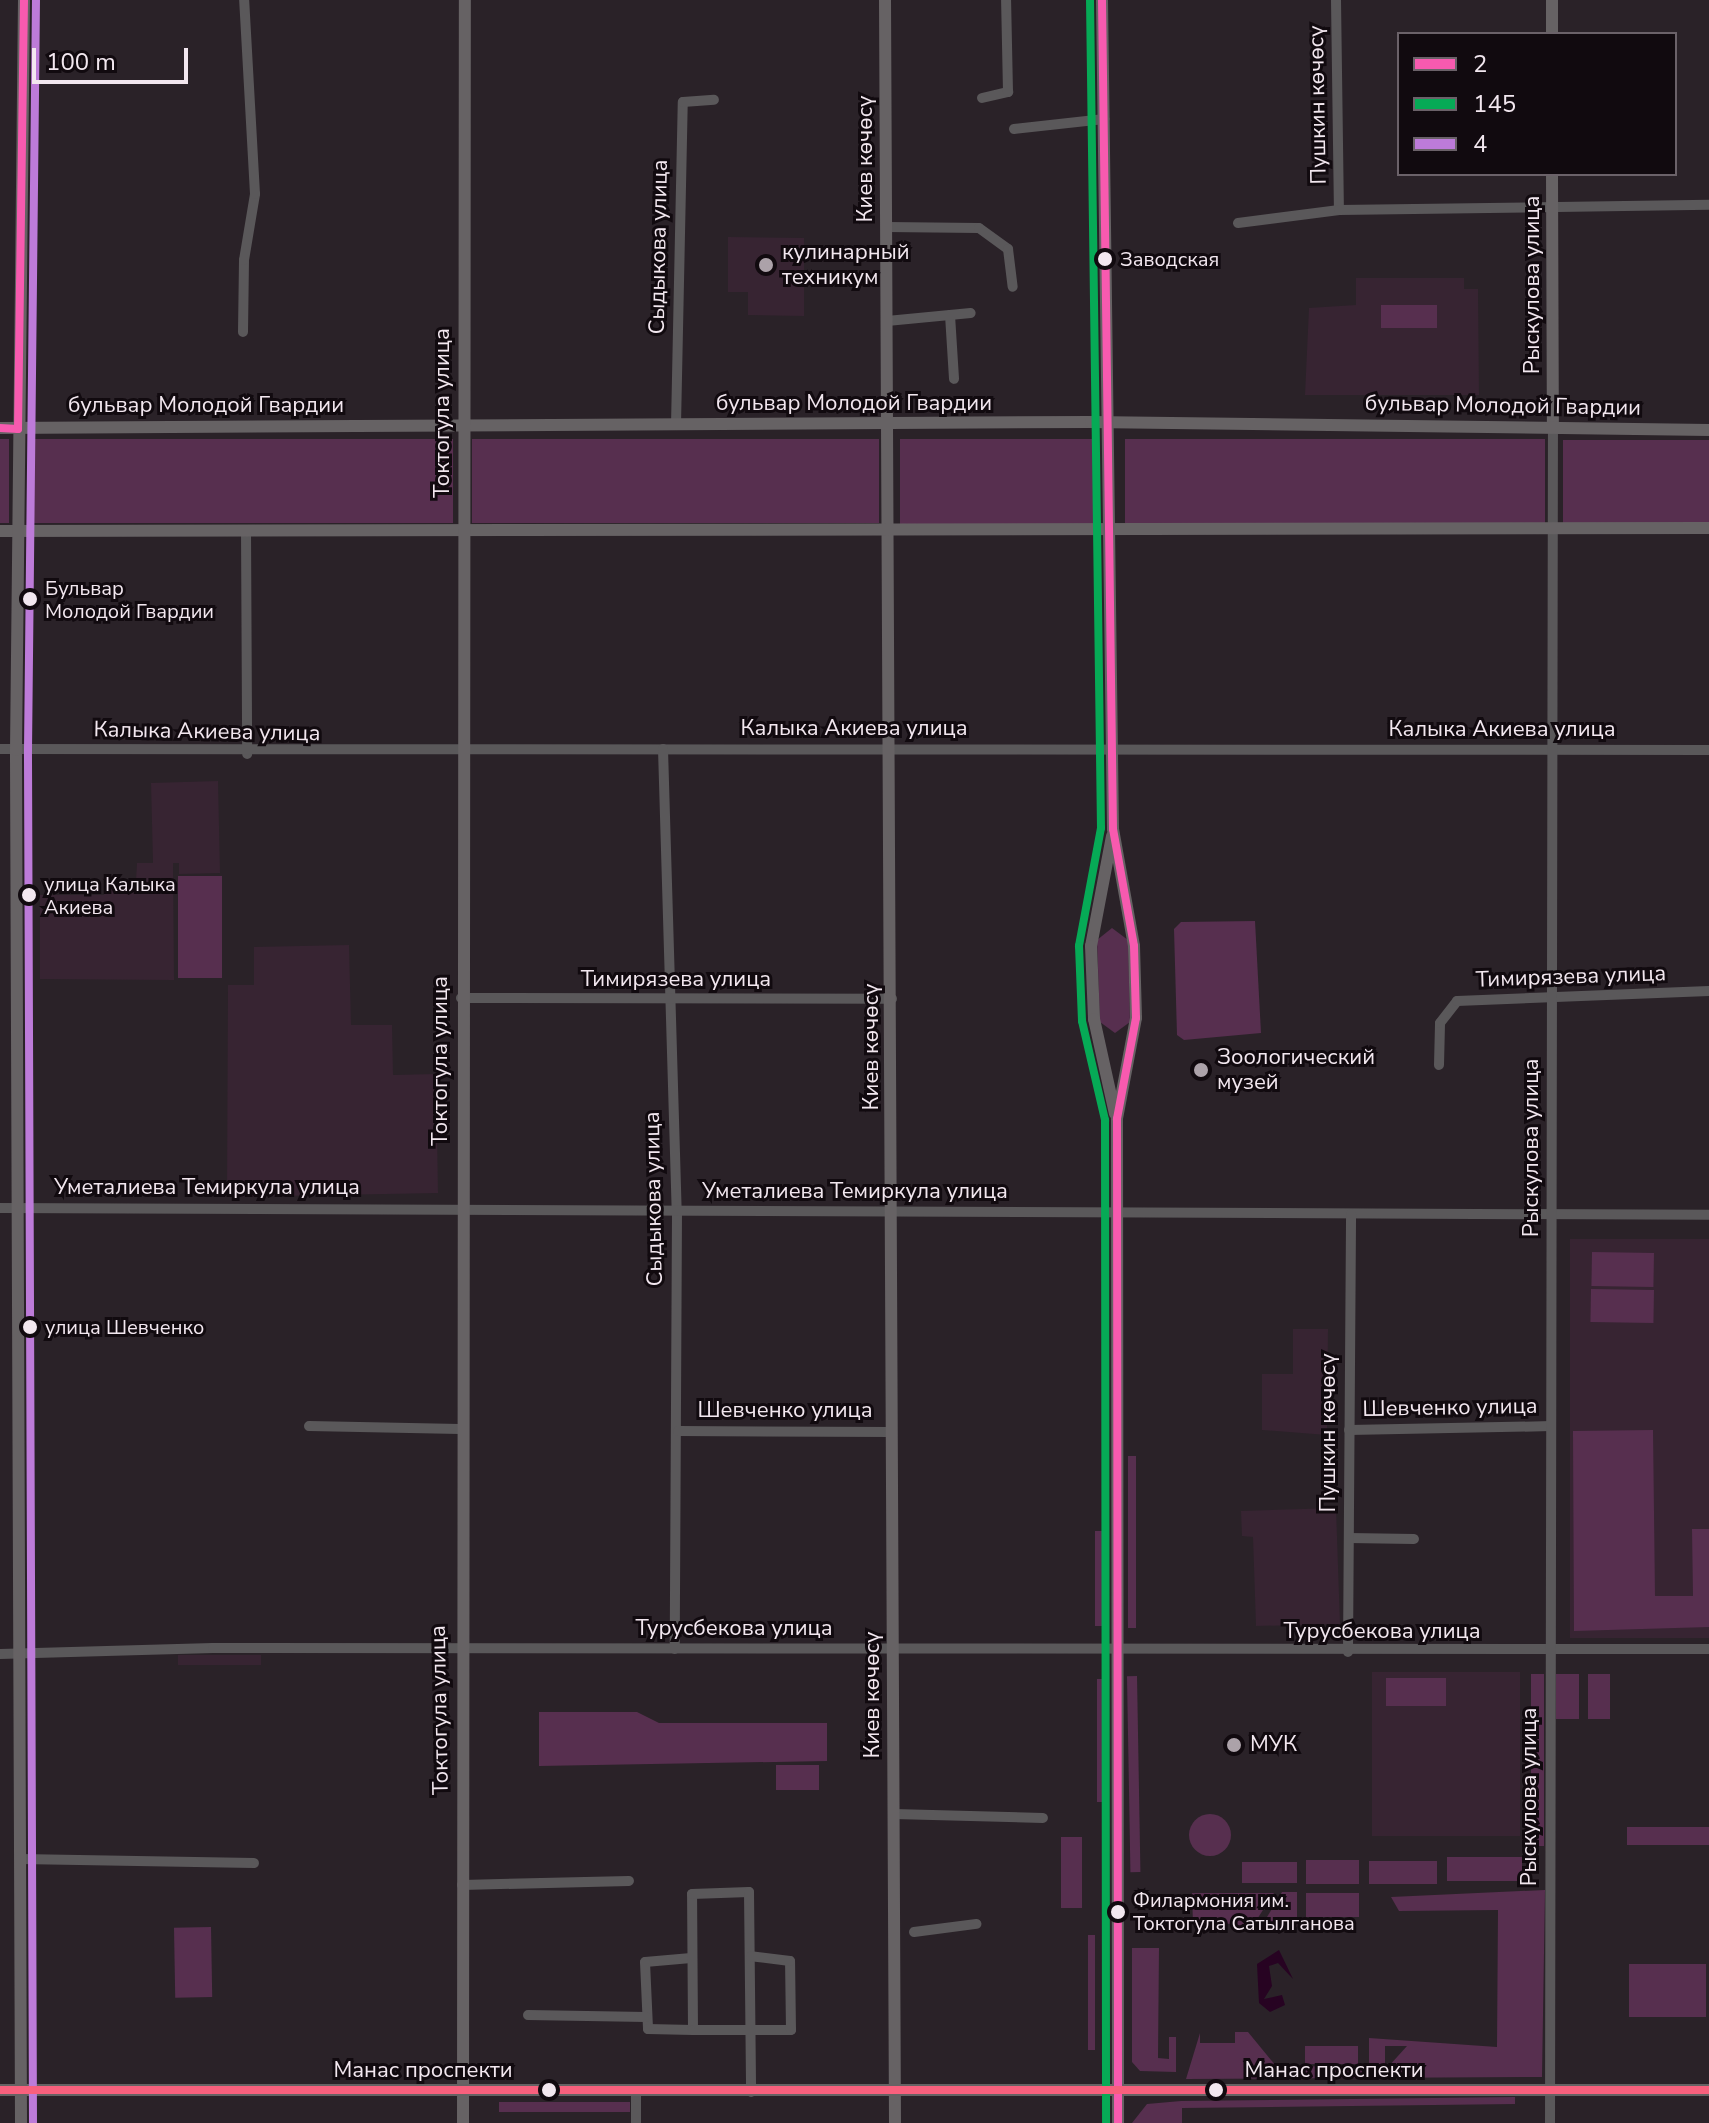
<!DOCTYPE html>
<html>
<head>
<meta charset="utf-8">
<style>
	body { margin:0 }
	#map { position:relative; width:1709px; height:2123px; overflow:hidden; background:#2a2228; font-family:"Nunito Sans",sans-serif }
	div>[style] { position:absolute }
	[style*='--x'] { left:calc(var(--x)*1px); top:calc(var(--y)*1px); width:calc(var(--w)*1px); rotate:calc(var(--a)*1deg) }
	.built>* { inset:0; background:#372432; transform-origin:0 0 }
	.green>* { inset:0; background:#572f4f; transform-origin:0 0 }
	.round { border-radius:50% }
	.water>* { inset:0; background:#270322 }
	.minor>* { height:10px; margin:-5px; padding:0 5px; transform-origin:5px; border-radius:5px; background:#5a585a }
	.major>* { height:12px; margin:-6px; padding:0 6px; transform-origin:6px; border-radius:6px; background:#666264 }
	.bus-1>* { height:8px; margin:-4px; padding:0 4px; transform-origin:4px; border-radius:4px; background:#f75aaf }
	.bus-2>* { height:8px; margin:-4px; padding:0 4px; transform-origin:4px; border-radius:4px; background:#06aa56 }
	.bus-3>* { height:8px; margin:-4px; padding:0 4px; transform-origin:4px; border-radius:4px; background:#bd7bd9 }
	.bus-4>* { height:8px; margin:-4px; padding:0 4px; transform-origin:4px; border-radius:4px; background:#f8607d }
	.dots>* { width:22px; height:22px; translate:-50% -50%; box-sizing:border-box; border:4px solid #110a0f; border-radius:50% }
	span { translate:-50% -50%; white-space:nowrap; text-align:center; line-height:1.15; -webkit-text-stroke:6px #110a0f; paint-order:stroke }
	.bus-label { font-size:20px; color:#f2e7ef }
	.left { translate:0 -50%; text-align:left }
	.street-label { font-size:22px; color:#f2e7ef }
	.poi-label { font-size:22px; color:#f2e7ef }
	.legend { position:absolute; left:1397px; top:32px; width:280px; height:144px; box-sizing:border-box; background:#110a0f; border:2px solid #6b6269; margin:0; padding:10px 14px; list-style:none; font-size:24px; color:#f2e7ef }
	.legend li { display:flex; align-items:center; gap:16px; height:40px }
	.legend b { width:40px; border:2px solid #6b6269 }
	.scale { position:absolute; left:32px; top:48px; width:156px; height:36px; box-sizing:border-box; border:4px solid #f2e7ef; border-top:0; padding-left:10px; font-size:24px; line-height:28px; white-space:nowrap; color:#f2e7ef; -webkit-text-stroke:6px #110a0f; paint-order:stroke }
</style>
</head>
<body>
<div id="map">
	<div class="built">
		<div style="clip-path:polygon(728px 237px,804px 238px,804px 316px,748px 315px,748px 292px,728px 292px)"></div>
		<div style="clip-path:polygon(1356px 278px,1464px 278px,1464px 289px,1478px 289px,1479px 395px,1305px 395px,1309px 308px,1356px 305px)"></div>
		<div style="clip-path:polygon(218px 781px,220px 873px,179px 874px,179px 863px,173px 863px,174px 980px,40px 979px,40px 895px,104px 895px,105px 881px,136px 881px,137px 863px,153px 863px,151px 783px)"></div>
		<div style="clip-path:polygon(349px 945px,351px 1025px,392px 1025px,393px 1075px,436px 1074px,438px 1193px,227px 1197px,228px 985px,254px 985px,254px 947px)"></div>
		<div style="left:1570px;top:1239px;width:139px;height:399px"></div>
		<div style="clip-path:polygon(1293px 1329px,1328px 1329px,1327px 1435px,1262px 1430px,1262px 1374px,1293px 1374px)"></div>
		<div style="clip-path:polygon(1336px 1508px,1340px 1624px,1256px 1626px,1253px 1537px,1242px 1536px,1241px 1511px)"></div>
		<div style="left:178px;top:1655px;width:83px;height:10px"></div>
		<div style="left:1520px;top:1672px;width:164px;height:148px;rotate:90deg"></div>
	</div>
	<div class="green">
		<div style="left:1381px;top:305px;width:56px;height:23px"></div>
		<div style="left:0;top:439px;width:9px;height:84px"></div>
		<div style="left:29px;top:439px;width:424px;height:84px"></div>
		<div style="left:472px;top:439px;width:407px;height:84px"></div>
		<div style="left:900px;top:439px;width:199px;height:85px"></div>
		<div style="left:1125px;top:439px;width:420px;height:85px"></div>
		<div style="left:1563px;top:440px;width:146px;height:84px"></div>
		<div style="left:178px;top:876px;width:44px;height:102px"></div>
		<div style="clip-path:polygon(1255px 921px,1261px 1033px,1184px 1040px,1177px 1035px,1174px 929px,1181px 922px)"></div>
		<div style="clip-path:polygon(1112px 928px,1128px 940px,1130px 1022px,1115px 1033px,1100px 1022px,1097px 940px)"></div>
		<div style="left:1592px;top:1252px;width:62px;height:34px;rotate:1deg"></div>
		<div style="left:1591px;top:1289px;width:63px;height:33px;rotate:1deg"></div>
		<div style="clip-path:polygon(1653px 1430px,1655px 1596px,1693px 1596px,1692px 1529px,1709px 1529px,1709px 1627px,1574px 1631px,1573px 1431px)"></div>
		<div style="left:1128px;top:1456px;width:8px;height:172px"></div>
		<div style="left:1095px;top:1531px;width:8px;height:95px"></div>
		<div style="left:1531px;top:1674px;width:13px;height:172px"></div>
		<div style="left:1556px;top:1674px;width:23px;height:45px"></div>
		<div style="left:1588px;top:1674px;width:22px;height:45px"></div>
		<div style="left:1137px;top:1676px;width:196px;height:10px;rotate:89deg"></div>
		<div style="left:1386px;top:1678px;width:60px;height:28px"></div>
		<div style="left:1097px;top:1679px;width:12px;height:123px"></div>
		<div style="clip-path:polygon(539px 1712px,637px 1712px,659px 1723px,827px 1723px,827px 1761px,539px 1766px)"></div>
		<div style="left:819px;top:1765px;width:25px;height:43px;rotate:90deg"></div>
		<div class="round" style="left:1189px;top:1814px;width:42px;height:42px"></div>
		<div style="left:1627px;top:1827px;width:82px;height:18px"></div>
		<div style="left:1061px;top:1837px;width:21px;height:71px"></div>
		<div style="left:1447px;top:1857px;width:75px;height:24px"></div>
		<div style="left:1306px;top:1860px;width:53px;height:24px"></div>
		<div style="left:1369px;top:1861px;width:68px;height:23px"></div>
		<div style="left:1242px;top:1862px;width:55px;height:21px"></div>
		<div style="clip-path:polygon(1545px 1890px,1542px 2077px,1186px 2079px,1200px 2033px,1200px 2043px,1235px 2043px,1235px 2032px,1248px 2032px,1276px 2066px,1388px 2067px,1407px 2046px,1385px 2046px,1385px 2064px,1369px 2064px,1369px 2038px,1497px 2047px,1498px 1910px,1399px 1911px,1391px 1897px)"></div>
		<div style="clip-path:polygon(1282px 1892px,1297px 1892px,1297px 1927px,1261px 1927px)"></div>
		<div style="clip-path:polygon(1192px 1893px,1274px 1893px,1252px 1927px,1201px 1920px,1200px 1929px,1193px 1924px)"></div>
		<div style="left:1306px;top:1893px;width:53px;height:24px"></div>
		<div style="left:211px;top:1927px;width:70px;height:37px;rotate:89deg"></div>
		<div style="left:1088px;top:1935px;width:7px;height:115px"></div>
		<div style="clip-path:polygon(1132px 1948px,1159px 1948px,1158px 2058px,1169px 2059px,1169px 2037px,1176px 2037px,1176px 2072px,1140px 2071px,1132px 2062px)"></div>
		<div style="left:1629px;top:1964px;width:77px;height:53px"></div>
		<div style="left:1358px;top:2046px;width:18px;height:53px;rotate:90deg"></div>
		<div style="clip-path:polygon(1515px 2097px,1515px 2104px,1182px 2108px,1182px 2123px,1132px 2123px,1147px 2104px,1181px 2101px)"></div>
		<div style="left:630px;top:2102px;width:10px;height:131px;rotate:90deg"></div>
	</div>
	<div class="water">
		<div style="clip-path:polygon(1279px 1950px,1293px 1979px,1278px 1963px,1269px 1966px,1272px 1986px,1264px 1999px,1282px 1995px,1285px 2005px,1270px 2012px,1259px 2003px,1257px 1964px)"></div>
	</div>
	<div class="minor">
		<div style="--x:1336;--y:0;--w:210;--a:89.2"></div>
		<div style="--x:982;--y:98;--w:27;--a:-13"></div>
		<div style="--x:1008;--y:92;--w:92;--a:-91.2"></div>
		<div style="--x:1014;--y:129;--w:91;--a:-6.3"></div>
		<div style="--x:1238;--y:223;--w:102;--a:-7.3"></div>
		<div style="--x:1339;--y:210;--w:370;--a:-0.8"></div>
		<div style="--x:887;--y:227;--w:92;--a:0.6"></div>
		<div style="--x:979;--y:228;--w:36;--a:36"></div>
		<div style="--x:1008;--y:249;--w:38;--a:83"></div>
		<div style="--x:950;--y:315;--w:64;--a:86.4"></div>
		<div style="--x:887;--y:321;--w:84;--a:-5.4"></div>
		<div style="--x:243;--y:332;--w:72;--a:-89.2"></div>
		<div style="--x:244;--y:260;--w:67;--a:-80.5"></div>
		<div style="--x:255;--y:194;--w:194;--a:-93.2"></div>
		<div style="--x:676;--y:425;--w:323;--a:-88.8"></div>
		<div style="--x:683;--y:102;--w:31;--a:-4"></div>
		<div style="--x:246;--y:530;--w:224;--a:89.7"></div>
		<div style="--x:0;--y:749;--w:1709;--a:0.03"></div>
		<div style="--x:663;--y:749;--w:463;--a:88.3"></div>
		<div style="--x:677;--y:1212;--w:437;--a:90.3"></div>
		<div style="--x:461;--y:998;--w:431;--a:0.1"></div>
		<div style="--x:1439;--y:1065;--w:42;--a:-88.6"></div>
		<div style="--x:1440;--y:1023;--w:28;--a:-52"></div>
		<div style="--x:1457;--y:1001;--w:252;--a:-2.3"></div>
		<div style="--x:0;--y:1208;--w:1709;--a:0.23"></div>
		<div style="--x:309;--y:1426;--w:151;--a:1.1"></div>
		<div style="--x:1349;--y:1430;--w:202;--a:-1.1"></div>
		<div style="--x:678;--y:1431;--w:214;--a:0.3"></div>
		<div style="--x:1349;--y:1538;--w:65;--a:0.9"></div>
		<div style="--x:1348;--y:1652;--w:438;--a:-89.6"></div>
		<div style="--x:0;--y:1654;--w:213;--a:-1.6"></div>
		<div style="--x:213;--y:1648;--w:1496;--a:0.04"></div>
		<div style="--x:894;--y:1814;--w:149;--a:1.5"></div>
		<div style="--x:20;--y:1859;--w:234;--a:1"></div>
		<div style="--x:462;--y:1885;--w:167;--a:-1.4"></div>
		<div style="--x:914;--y:1932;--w:63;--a:-7.4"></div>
		<div style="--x:691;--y:1958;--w:46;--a:175"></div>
		<div style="--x:645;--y:1962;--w:67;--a:87.4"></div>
		<div style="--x:648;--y:2029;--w:45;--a:1.3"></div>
		<div style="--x:693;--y:2030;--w:136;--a:-90.4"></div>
		<div style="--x:692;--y:1894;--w:57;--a:-2"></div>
		<div style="--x:749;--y:1892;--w:200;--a:89.4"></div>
		<div style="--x:528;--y:2015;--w:118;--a:1"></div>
		<div style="--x:693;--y:2030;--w:98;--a:0"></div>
		<div style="--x:791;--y:2030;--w:69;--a:-90.8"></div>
		<div style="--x:790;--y:1961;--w:39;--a:-173"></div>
		<div style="--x:636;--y:2123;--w:31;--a:-90"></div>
		<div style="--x:1550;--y:2123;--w:1699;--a:-89.9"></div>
	</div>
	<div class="major">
		<div style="--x:885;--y:0;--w:2123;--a:89.73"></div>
		<div style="--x:1102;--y:0;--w:829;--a:89.24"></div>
		<div style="--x:1113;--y:829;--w:119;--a:79.8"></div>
		<div style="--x:1134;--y:946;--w:72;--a:88.4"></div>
		<div style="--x:1136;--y:1018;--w:103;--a:100.7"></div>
		<div style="--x:1117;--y:1119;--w:1004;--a:89.94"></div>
		<div style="--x:1552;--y:0;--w:34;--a:90"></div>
		<div style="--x:1552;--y:174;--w:250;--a:89.8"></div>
		<div style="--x:0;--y:428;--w:1091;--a:-0.32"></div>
		<div style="--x:1091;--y:422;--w:618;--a:0.74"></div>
		<div style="--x:0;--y:531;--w:1709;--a:-0.1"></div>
		<div style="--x:1112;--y:836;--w:112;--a:100.8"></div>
		<div style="--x:1091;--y:946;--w:73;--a:87.6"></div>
		<div style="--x:1094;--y:1019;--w:97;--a:77.5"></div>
		<div style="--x:0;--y:2090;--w:1709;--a:0"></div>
		<div style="--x:21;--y:2123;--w:1373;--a:-90.21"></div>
		<div style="--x:16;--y:750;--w:750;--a:-89.39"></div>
		<div style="--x:463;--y:2123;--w:2123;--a:-89.95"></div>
	</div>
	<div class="bus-1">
		<div style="--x:1102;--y:0;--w:829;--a:89.24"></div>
		<div style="--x:1113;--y:829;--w:119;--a:79.8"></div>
		<div style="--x:1134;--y:946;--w:72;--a:88.4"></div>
		<div style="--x:1136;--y:1018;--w:103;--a:100.7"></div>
		<div style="--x:1117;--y:1119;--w:1004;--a:89.94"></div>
		<div style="--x:0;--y:428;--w:18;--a:3"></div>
		<div style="--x:18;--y:429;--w:429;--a:-89.2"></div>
	</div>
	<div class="bus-2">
		<div style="--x:1090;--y:0;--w:828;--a:89.24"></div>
		<div style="--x:1101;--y:828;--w:120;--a:100.6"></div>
		<div style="--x:1079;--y:946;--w:75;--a:87.7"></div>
		<div style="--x:1082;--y:1021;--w:102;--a:76.9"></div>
		<div style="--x:1105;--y:1120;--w:1003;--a:89.94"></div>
	</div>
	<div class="bus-3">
		<div style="--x:33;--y:2123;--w:1373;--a:-90.21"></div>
		<div style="--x:28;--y:750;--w:750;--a:-89.39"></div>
	</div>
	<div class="bus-4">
		<div style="--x:0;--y:2090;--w:1709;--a:0"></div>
	</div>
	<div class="dots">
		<div style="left:1105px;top:259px;background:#f2e7ef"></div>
		<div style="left:766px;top:265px;background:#aca2a9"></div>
		<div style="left:30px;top:599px;background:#f2e7ef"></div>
		<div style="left:29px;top:895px;background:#f2e7ef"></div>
		<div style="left:1201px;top:1070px;background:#aca2a9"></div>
		<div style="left:30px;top:1327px;background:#f2e7ef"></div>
		<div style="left:1234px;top:1745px;background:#aca2a9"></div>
		<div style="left:1118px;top:1912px;background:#f2e7ef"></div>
		<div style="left:549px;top:2090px;background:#f2e7ef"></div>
		<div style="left:1216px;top:2090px;background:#f2e7ef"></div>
	</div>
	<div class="bus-label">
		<span class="left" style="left:1120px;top:259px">Заводская</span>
		<span class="left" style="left:45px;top:600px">Бульвар<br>Молодой Гвардии</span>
		<span class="left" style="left:44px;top:896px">улица Калыка<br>Акиева</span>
		<span class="left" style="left:45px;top:1327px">улица Шевченко</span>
		<span class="left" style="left:1133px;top:1912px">Филармония им.<br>Токтогула Сатылганова</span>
	</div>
	<div class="street-label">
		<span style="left:1318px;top:105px;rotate:-91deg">Пушкин көчөсү</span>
		<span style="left:866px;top:159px;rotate:-90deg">Киев көчөсү</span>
		<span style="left:659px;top:247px;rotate:-89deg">Сыдыкова улица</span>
		<span style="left:1533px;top:285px;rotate:-90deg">Рыскулова улица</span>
		<span style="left:854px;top:404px">бульвар Молодой Гвардии</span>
		<span style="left:206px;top:406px">бульвар Молодой Гвардии</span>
		<span style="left:1503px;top:406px;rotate:1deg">бульвар Молодой Гвардии</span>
		<span style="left:443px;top:413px;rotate:-90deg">Токтогула улица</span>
		<span style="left:854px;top:729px">Калыка Акиева улица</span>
		<span style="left:1502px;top:730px">Калыка Акиева улица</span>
		<span style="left:207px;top:732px;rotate:1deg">Калыка Акиева улица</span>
		<span style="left:1571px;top:977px;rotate:-2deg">Тимирязева улица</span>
		<span style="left:676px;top:980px">Тимирязева улица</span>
		<span style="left:872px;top:1047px;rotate:-90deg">Киев көчөсү</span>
		<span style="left:441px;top:1061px;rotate:-90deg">Токтогула улица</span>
		<span style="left:1532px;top:1148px;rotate:-90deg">Рыскулова улица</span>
		<span style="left:207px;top:1188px">Уметалиева Темиркула улица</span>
		<span style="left:855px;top:1192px">Уметалиева Темиркула улица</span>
		<span style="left:654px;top:1199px;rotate:-91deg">Сыдыкова улица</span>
		<span style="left:1450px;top:1408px;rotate:-1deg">Шевченко улица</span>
		<span style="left:785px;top:1411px">Шевченко улица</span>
		<span style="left:1329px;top:1433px;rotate:-90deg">Пушкин көчөсү</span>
		<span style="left:734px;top:1629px">Турусбекова улица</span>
		<span style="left:1382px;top:1632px">Турусбекова улица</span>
		<span style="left:873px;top:1695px;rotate:-90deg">Киев көчөсү</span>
		<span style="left:440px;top:1710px;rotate:-91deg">Токтогула улица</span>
		<span style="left:1530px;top:1797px;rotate:-90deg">Рыскулова улица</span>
		<span style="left:423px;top:2071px">Манас проспекти</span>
		<span style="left:1334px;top:2071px">Манас проспекти</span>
	</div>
	<div class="poi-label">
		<span class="left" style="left:782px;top:265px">кулинарный<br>техникум</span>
		<span class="left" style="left:1217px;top:1070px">Зоологический<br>музей</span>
		<span class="left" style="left:1250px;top:1745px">МУК</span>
	</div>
	<ul class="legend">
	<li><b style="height:10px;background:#f75aaf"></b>2</li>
	<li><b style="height:10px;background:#06aa56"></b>145</li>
	<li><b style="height:10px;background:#bd7bd9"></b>4</li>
	</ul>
	<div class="scale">100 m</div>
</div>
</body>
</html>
